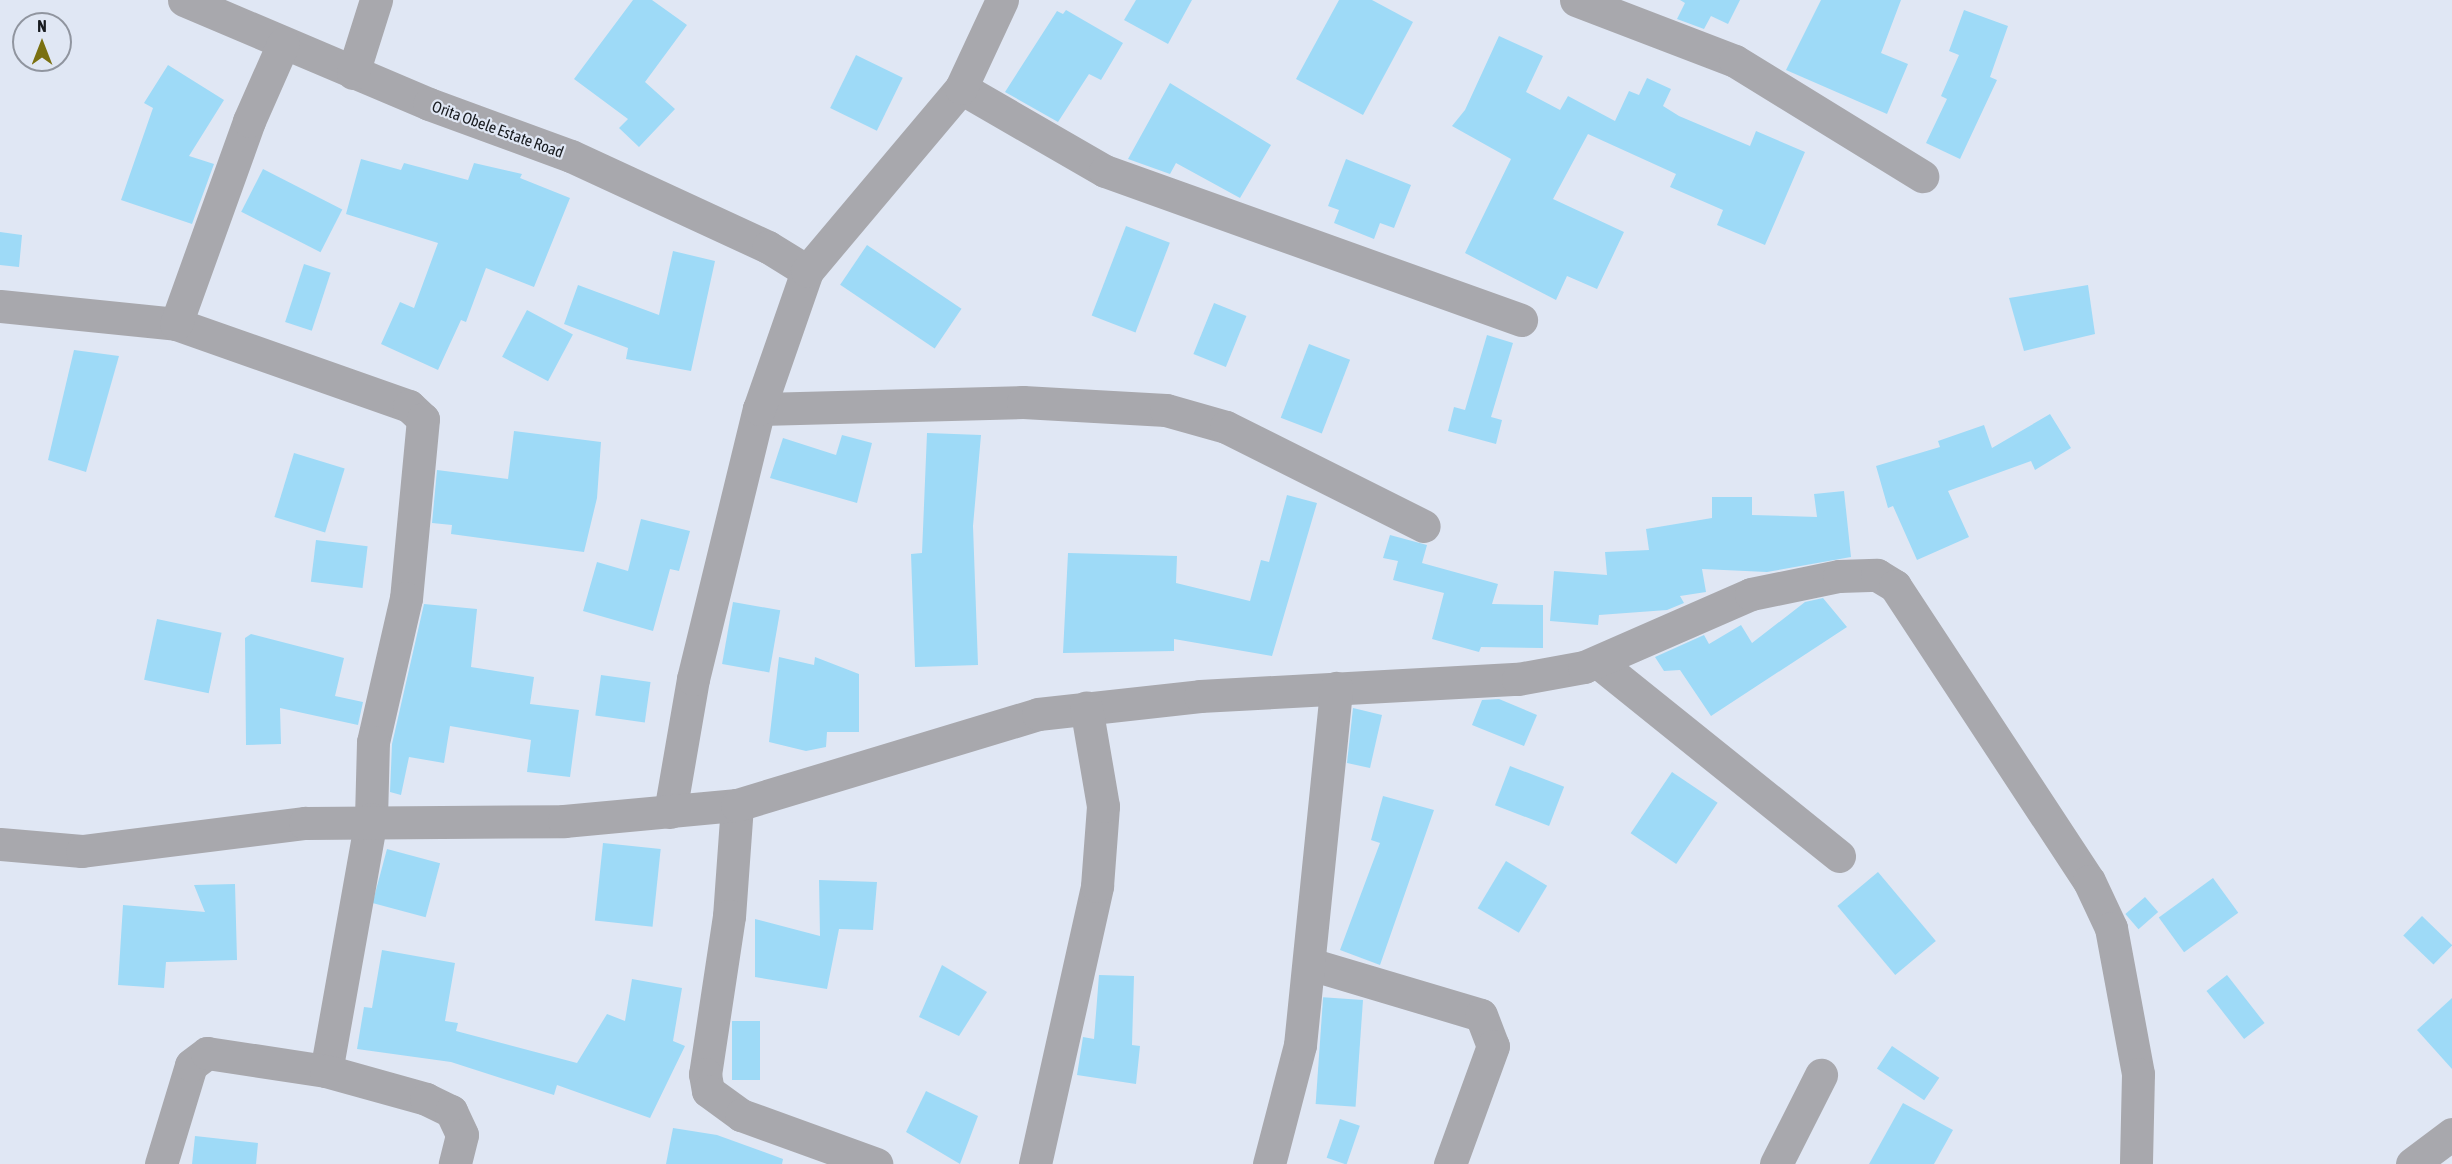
<!DOCTYPE html>
<html>
<head>
<meta charset="utf-8">
<style>
	body { margin:0 }
	#map { position:relative; width:2452px; height:1164px; overflow:hidden; background:#e0e7f4; font-family:"Asap Condensed",sans-serif }
	div>[style] { position:absolute }
	[style*='--x'] { left:calc(var(--x)*1px); top:calc(var(--y)*1px); width:calc(var(--w)*1px); rotate:calc(var(--a)*1deg) }
	.building>* { inset:0; background:#9edaf7; transform-origin:0 0 }
	.minor>* { height:33px; margin:-16.5px; padding:0 16.5px; transform-origin:16.5px; border-radius:16.5px; background:#a8a8ad }
	span { translate:-50% -50%; white-space:nowrap; text-align:center; line-height:1.15; -webkit-text-stroke:4.5px #e0e7f4; paint-order:stroke }
	.street-label { font-size:16px; color:#181b1f }
	.north { position:absolute; left:12px; top:12px; width:60px; height:60px; box-sizing:border-box; background:#e0e7f4; border:2px solid #90959f; border-radius:50%; rotate:0deg; font-size:16px; font-weight:700; line-height:24px; text-align:center; color:#181b1f }
	.north::after { content:''; display:block; margin:auto; width:21px; height:27px; background:#7a7010; clip-path:polygon(50% 0,100% 100%,50% 72%,0 100%) }
</style>
</head>
<body>
<div id="map">
	<div class="building">
		<div style="clip-path:polygon(633px 0,652px 0,687px 25px,645px 82px,675px 109px,639px 147px,619px 128px,628px 119px,574px 79px)"></div>
		<div style="clip-path:polygon(1136px 0,1192px 0,1168px 44px,1124px 20px)"></div>
		<div style="clip-path:polygon(1339px 0,1372px 0,1413px 22px,1363px 115px,1296px 79px)"></div>
		<div style="clip-path:polygon(1680px 0,1740px 0,1728px 24px,1711px 16px,1704px 29px,1677px 19px,1685px 3px)"></div>
		<div style="clip-path:polygon(1821px 0,1901px 0,1881px 53px,1908px 64px,1887px 114px,1786px 70px)"></div>
		<div style="clip-path:polygon(1066px 10px,1123px 43px,1101px 80px,1089px 74px,1058px 122px,1005px 92px,1057px 11px,1063px 14px)"></div>
		<div style="clip-path:polygon(1964px 10px,2008px 26px,1990px 77px,1997px 80px,1960px 159px,1926px 143px,1947px 99px,1941px 96px,1959px 55px,1949px 51px)"></div>
		<div style="clip-path:polygon(1499px 36px,1543px 56px,1526px 92px,1560px 110px,1568px 96px,1615px 121px,1629px 91px,1639px 95px,1647px 78px,1671px 89px,1663px 106px,1679px 116px,1750px 146px,1756px 131px,1805px 152px,1765px 245px,1717px 225px,1723px 210px,1670px 187px,1676px 174px,1588px 134px,1553px 199px,1624px 232px,1597px 289px,1567px 276px,1556px 300px,1465px 253px,1511px 159px,1452px 126px,1465px 110px)"></div>
		<div style="left:856px;top:55px;width:52px;height:59px;rotate:26deg"></div>
		<div style="clip-path:polygon(168px 65px,224px 100px,189px 156px,214px 164px,192px 224px,121px 200px,153px 108px,144px 103px)"></div>
		<div style="clip-path:polygon(1170px 83px,1271px 145px,1240px 198px,1176px 163px,1170px 174px,1128px 159px)"></div>
		<div style="clip-path:polygon(361px 159px,401px 170px,404px 163px,468px 180px,474px 163px,522px 174px,520px 178px,570px 198px,534px 287px,486px 268px,466px 322px,461px 320px,438px 370px,381px 344px,400px 302px,414px 308px,438px 243px,346px 214px)"></div>
		<div style="clip-path:polygon(1346px 159px,1411px 185px,1394px 228px,1380px 223px,1374px 239px,1334px 223px,1339px 210px,1328px 206px)"></div>
		<div style="left:263px;top:169px;width:89px;height:48px;rotate:27deg"></div>
		<div style="left:1126px;top:226px;width:47px;height:96px;rotate:21deg"></div>
		<div style="clip-path:polygon(0 232px,22px 235px,19px 267px,0 265px)"></div>
		<div style="left:867px;top:245px;width:114px;height:48px;rotate:34deg"></div>
		<div style="clip-path:polygon(673px 251px,715px 261px,691px 371px,626px 359px,628px 348px,564px 324px,578px 285px,659px 315px)"></div>
		<div style="left:304px;top:264px;width:28px;height:61px;rotate:18deg"></div>
		<div style="clip-path:polygon(2088px 285px,2095px 334px,2024px 351px,2009px 298px)"></div>
		<div style="left:1214px;top:303px;width:35px;height:55px;rotate:22deg"></div>
		<div style="left:527px;top:310px;width:52px;height:53px;rotate:28deg"></div>
		<div style="clip-path:polygon(1487px 335px,1513px 343px,1491px 417px,1502px 420px,1496px 444px,1448px 431px,1454px 407px,1465px 410px)"></div>
		<div style="left:1309px;top:344px;width:44px;height:79px;rotate:21deg"></div>
		<div style="clip-path:polygon(74px 350px,119px 356px,86px 472px,48px 460px)"></div>
		<div style="clip-path:polygon(2050px 414px,2071px 448px,2035px 470px,2031px 461px,1948px 491px,1969px 537px,1917px 560px,1893px 506px,1888px 508px,1876px 466px,1940px 447px,1938px 441px,1984px 425px,1992px 448px)"></div>
		<div style="clip-path:polygon(514px 431px,601px 442px,597px 498px,584px 552px,451px 534px,452px 525px,432px 523px,437px 470px,508px 479px)"></div>
		<div style="clip-path:polygon(927px 433px,981px 435px,973px 526px,978px 665px,915px 667px,911px 554px,922px 553px)"></div>
		<div style="clip-path:polygon(842px 435px,872px 443px,857px 503px,770px 478px,783px 438px,836px 455px)"></div>
		<div style="left:294px;top:453px;width:53px;height:67px;rotate:17deg"></div>
		<div style="clip-path:polygon(1844px 491px,1851px 557px,1767px 572px,1702px 569px,1706px 592px,1680px 596px,1684px 603px,1667px 610px,1599px 615px,1598px 625px,1550px 621px,1554px 571px,1607px 575px,1605px 552px,1649px 550px,1646px 529px,1712px 518px,1712px 497px,1752px 497px,1752px 515px,1817px 517px,1814px 494px)"></div>
		<div style="clip-path:polygon(1287px 495px,1317px 503px,1272px 656px,1174px 639px,1174px 651px,1063px 653px,1068px 553px,1177px 556px,1176px 583px,1250px 601px,1261px 560px,1269px 562px)"></div>
		<div style="clip-path:polygon(641px 519px,690px 531px,679px 571px,670px 569px,653px 631px,583px 611px,597px 562px,628px 571px)"></div>
		<div style="clip-path:polygon(1390px 535px,1427px 545px,1422px 563px,1498px 584px,1492px 604px,1543px 605px,1543px 648px,1481px 647px,1479px 652px,1432px 639px,1444px 593px,1393px 580px,1398px 561px,1383px 558px)"></div>
		<div style="left:316px;top:540px;width:52px;height:42px;rotate:7deg"></div>
		<div style="clip-path:polygon(1823px 598px,1847px 627px,1711px 716px,1680px 670px,1664px 671px,1655px 657px,1704px 635px,1709px 644px,1741px 625px,1752px 643px,1805px 602px)"></div>
		<div style="left:733px;top:602px;width:48px;height:63px;rotate:10deg"></div>
		<div style="clip-path:polygon(424px 604px,477px 609px,471px 667px,534px 677px,530px 704px,579px 710px,570px 777px,527px 772px,531px 740px,450px 726px,444px 763px,409px 757px,401px 795px,390px 792px,392px 744px)"></div>
		<div style="left:157px;top:619px;width:66px;height:62px;rotate:12deg"></div>
		<div style="clip-path:polygon(251px 634px,344px 658px,335px 696px,363px 702px,358px 725px,280px 708px,281px 744px,246px 745px,245px 638px)"></div>
		<div style="clip-path:polygon(779px 657px,814px 665px,815px 657px,859px 674px,859px 732px,827px 732px,826px 747px,806px 751px,769px 742px)"></div>
		<div style="left:601px;top:675px;width:50px;height:41px;rotate:8deg"></div>
		<div style="clip-path:polygon(1499px 699px,1537px 715px,1524px 746px,1472px 725px,1482px 700px)"></div>
		<div style="clip-path:polygon(1353px 708px,1382px 715px,1370px 768px,1347px 763px)"></div>
		<div style="left:1510px;top:766px;width:58px;height:42px;rotate:21deg"></div>
		<div style="left:1672px;top:772px;width:55px;height:74px;rotate:34deg"></div>
		<div style="clip-path:polygon(1383px 796px,1434px 810px,1380px 965px,1340px 950px,1380px 843px,1371px 840px)"></div>
		<div style="left:603px;top:843px;width:58px;height:78px;rotate:6deg"></div>
		<div style="left:387px;top:849px;width:55px;height:56px;rotate:15deg"></div>
		<div style="left:1506px;top:861px;width:48px;height:55px;rotate:31deg"></div>
		<div style="left:1878px;top:872px;width:90px;height:53px;rotate:50deg"></div>
		<div style="left:2213px;top:878px;width:43px;height:67px;rotate:54deg"></div>
		<div style="clip-path:polygon(819px 880px,877px 882px,873px 930px,839px 929px,827px 989px,755px 977px,755px 919px,820px 936px)"></div>
		<div style="clip-path:polygon(235px 884px,237px 960px,166px 962px,164px 988px,118px 985px,123px 905px,205px 912px,194px 885px)"></div>
		<div style="left:2145px;top:897px;width:20px;height:26px;rotate:49deg"></div>
		<div style="left:2422px;top:916px;width:42px;height:27px;rotate:44deg"></div>
		<div style="clip-path:polygon(382px 950px,455px 963px,445px 1021px,458px 1023px,456px 1031px,577px 1063px,607px 1014px,625px 1021px,632px 979px,682px 988px,673px 1041px,685px 1046px,650px 1118px,557px 1085px,554px 1095px,451px 1062px,357px 1049px,364px 1007px,372px 1008px)"></div>
		<div style="clip-path:polygon(942px 965px,987px 992px,959px 1036px,919px 1017px)"></div>
		<div style="clip-path:polygon(1099px 975px,1134px 976px,1132px 1045px,1140px 1046px,1136px 1084px,1077px 1075px,1083px 1037px,1094px 1039px)"></div>
		<div style="left:2227px;top:975px;width:61px;height:26px;rotate:52deg"></div>
		<div style="clip-path:polygon(2452px 998px,2452px 1069px,2417px 1030px)"></div>
		<div style="left:1363px;top:1000px;width:107px;height:40px;rotate:94deg"></div>
		<div style="left:732px;top:1021px;width:28px;height:59px"></div>
		<div style="left:1892px;top:1046px;width:57px;height:27px;rotate:34deg"></div>
		<div style="clip-path:polygon(926px 1091px,978px 1116px,960px 1164px,906px 1132px)"></div>
		<div style="clip-path:polygon(1903px 1103px,1953px 1130px,1934px 1164px,1869px 1164px)"></div>
		<div style="left:1340px;top:1119px;width:21px;height:41px;rotate:19deg"></div>
		<div style="clip-path:polygon(673px 1128px,717px 1135px,783px 1159px,782px 1164px,666px 1164px)"></div>
		<div style="clip-path:polygon(195px 1136px,258px 1143px,256px 1164px,192px 1164px)"></div>
	</div>
	<div class="minor">
		<div style="--x:184;--y:0;--w:266;--a:23"></div>
		<div style="--x:429;--y:104;--w:151;--a:20.1"></div>
		<div style="--x:571;--y:156;--w:217;--a:24.8"></div>
		<div style="--x:768;--y:247;--w:46;--a:31.6"></div>
		<div style="--x:1576;--y:0;--w:170;--a:21"></div>
		<div style="--x:1735;--y:61;--w:220;--a:31.6"></div>
		<div style="--x:353;--y:73;--w:77;--a:-72.5"></div>
		<div style="--x:961;--y:88;--w:166;--a:30"></div>
		<div style="--x:1105;--y:171;--w:442;--a:19.7"></div>
		<div style="--x:0;--y:306;--w:177;--a:5.8"></div>
		<div style="--x:176;--y:324;--w:247;--a:19.4"></div>
		<div style="--x:409;--y:406;--w:19;--a:43"></div>
		<div style="--x:423;--y:419;--w:180;--a:95.4"></div>
		<div style="--x:406;--y:598;--w:148;--a:102.9"></div>
		<div style="--x:373;--y:742;--w:77;--a:91.5"></div>
		<div style="--x:371;--y:819;--w:256;--a:100.1"></div>
		<div style="--x:176;--y:324;--w:216;--a:-70.2"></div>
		<div style="--x:249;--y:121;--w:84;--a:-66.2"></div>
		<div style="--x:759;--y:409;--w:264;--a:-1.5"></div>
		<div style="--x:1023;--y:402;--w:143;--a:3.2"></div>
		<div style="--x:1166;--y:410;--w:62;--a:15.8"></div>
		<div style="--x:1226;--y:427;--w:221;--a:26.6"></div>
		<div style="--x:1599;--y:663;--w:308;--a:38.8"></div>
		<div style="--x:737;--y:805;--w:111;--a:94.1"></div>
		<div style="--x:729;--y:916;--w:160;--a:98.6"></div>
		<div style="--x:705;--y:1074;--w:17;--a:80"></div>
		<div style="--x:708;--y:1091;--w:41;--a:36"></div>
		<div style="--x:741;--y:1115;--w:144;--a:19.9"></div>
		<div style="--x:670;--y:812;--w:135;--a:-80.2"></div>
		<div style="--x:693;--y:679;--w:278;--a:-76.3"></div>
		<div style="--x:759;--y:409;--w:146;--a:-70.8"></div>
		<div style="--x:807;--y:271;--w:239;--a:-49.9"></div>
		<div style="--x:961;--y:88;--w:97;--a:-65"></div>
		<div style="--x:0;--y:844;--w:82;--a:4.9"></div>
		<div style="--x:82;--y:851;--w:225;--a:-7.2"></div>
		<div style="--x:305;--y:823;--w:259;--a:-0.4"></div>
		<div style="--x:564;--y:821;--w:174;--a:-5.3"></div>
		<div style="--x:737;--y:805;--w:314;--a:-16.8"></div>
		<div style="--x:1038;--y:714;--w:163;--a:-6.3"></div>
		<div style="--x:1200;--y:696;--w:318;--a:-3.1"></div>
		<div style="--x:1518;--y:679;--w:67;--a:-10.3"></div>
		<div style="--x:1584;--y:667;--w:182;--a:-23.6"></div>
		<div style="--x:1751;--y:594;--w:90;--a:-11.6"></div>
		<div style="--x:1839;--y:576;--w:38;--a:-2"></div>
		<div style="--x:1877;--y:575;--w:21;--a:31"></div>
		<div style="--x:1895;--y:586;--w:353;--a:56.7"></div>
		<div style="--x:2089;--y:881;--w:52;--a:64.9"></div>
		<div style="--x:2111;--y:928;--w:148;--a:79.5"></div>
		<div style="--x:2138;--y:1074;--w:90;--a:91.3"></div>
		<div style="--x:1310;--y:964;--w:178;--a:16.6"></div>
		<div style="--x:1481;--y:1015;--w:33;--a:69"></div>
		<div style="--x:1493;--y:1046;--w:126;--a:110"></div>
		<div style="--x:161;--y:1164;--w:103;--a:-73.1"></div>
		<div style="--x:191;--y:1065;--w:20;--a:-37"></div>
		<div style="--x:207;--y:1053;--w:120;--a:8.6"></div>
		<div style="--x:326;--y:1071;--w:104;--a:15.6"></div>
		<div style="--x:426;--y:1099;--w:28;--a:26"></div>
		<div style="--x:451;--y:1111;--w:26;--a:65"></div>
		<div style="--x:462;--y:1135;--w:30;--a:104"></div>
		<div style="--x:1035;--y:1164;--w:285;--a:-77.4"></div>
		<div style="--x:1097;--y:886;--w:80;--a:-85.7"></div>
		<div style="--x:1103;--y:806;--w:100;--a:-99.7"></div>
		<div style="--x:1269;--y:1164;--w:123;--a:-75.4"></div>
		<div style="--x:1300;--y:1045;--w:359;--a:-84.2"></div>
		<div style="--x:1776;--y:1164;--w:100;--a:-63.2"></div>
		<div style="--x:2412;--y:1164;--w:50;--a:-36.9"></div>
	</div>
	<div class="street-label">
		<span style="left:498px;top:129px;rotate:20deg">Orita Obele Estate Road</span>
	</div>
	<div class="north">N</div>
</div>
</body>
</html>
